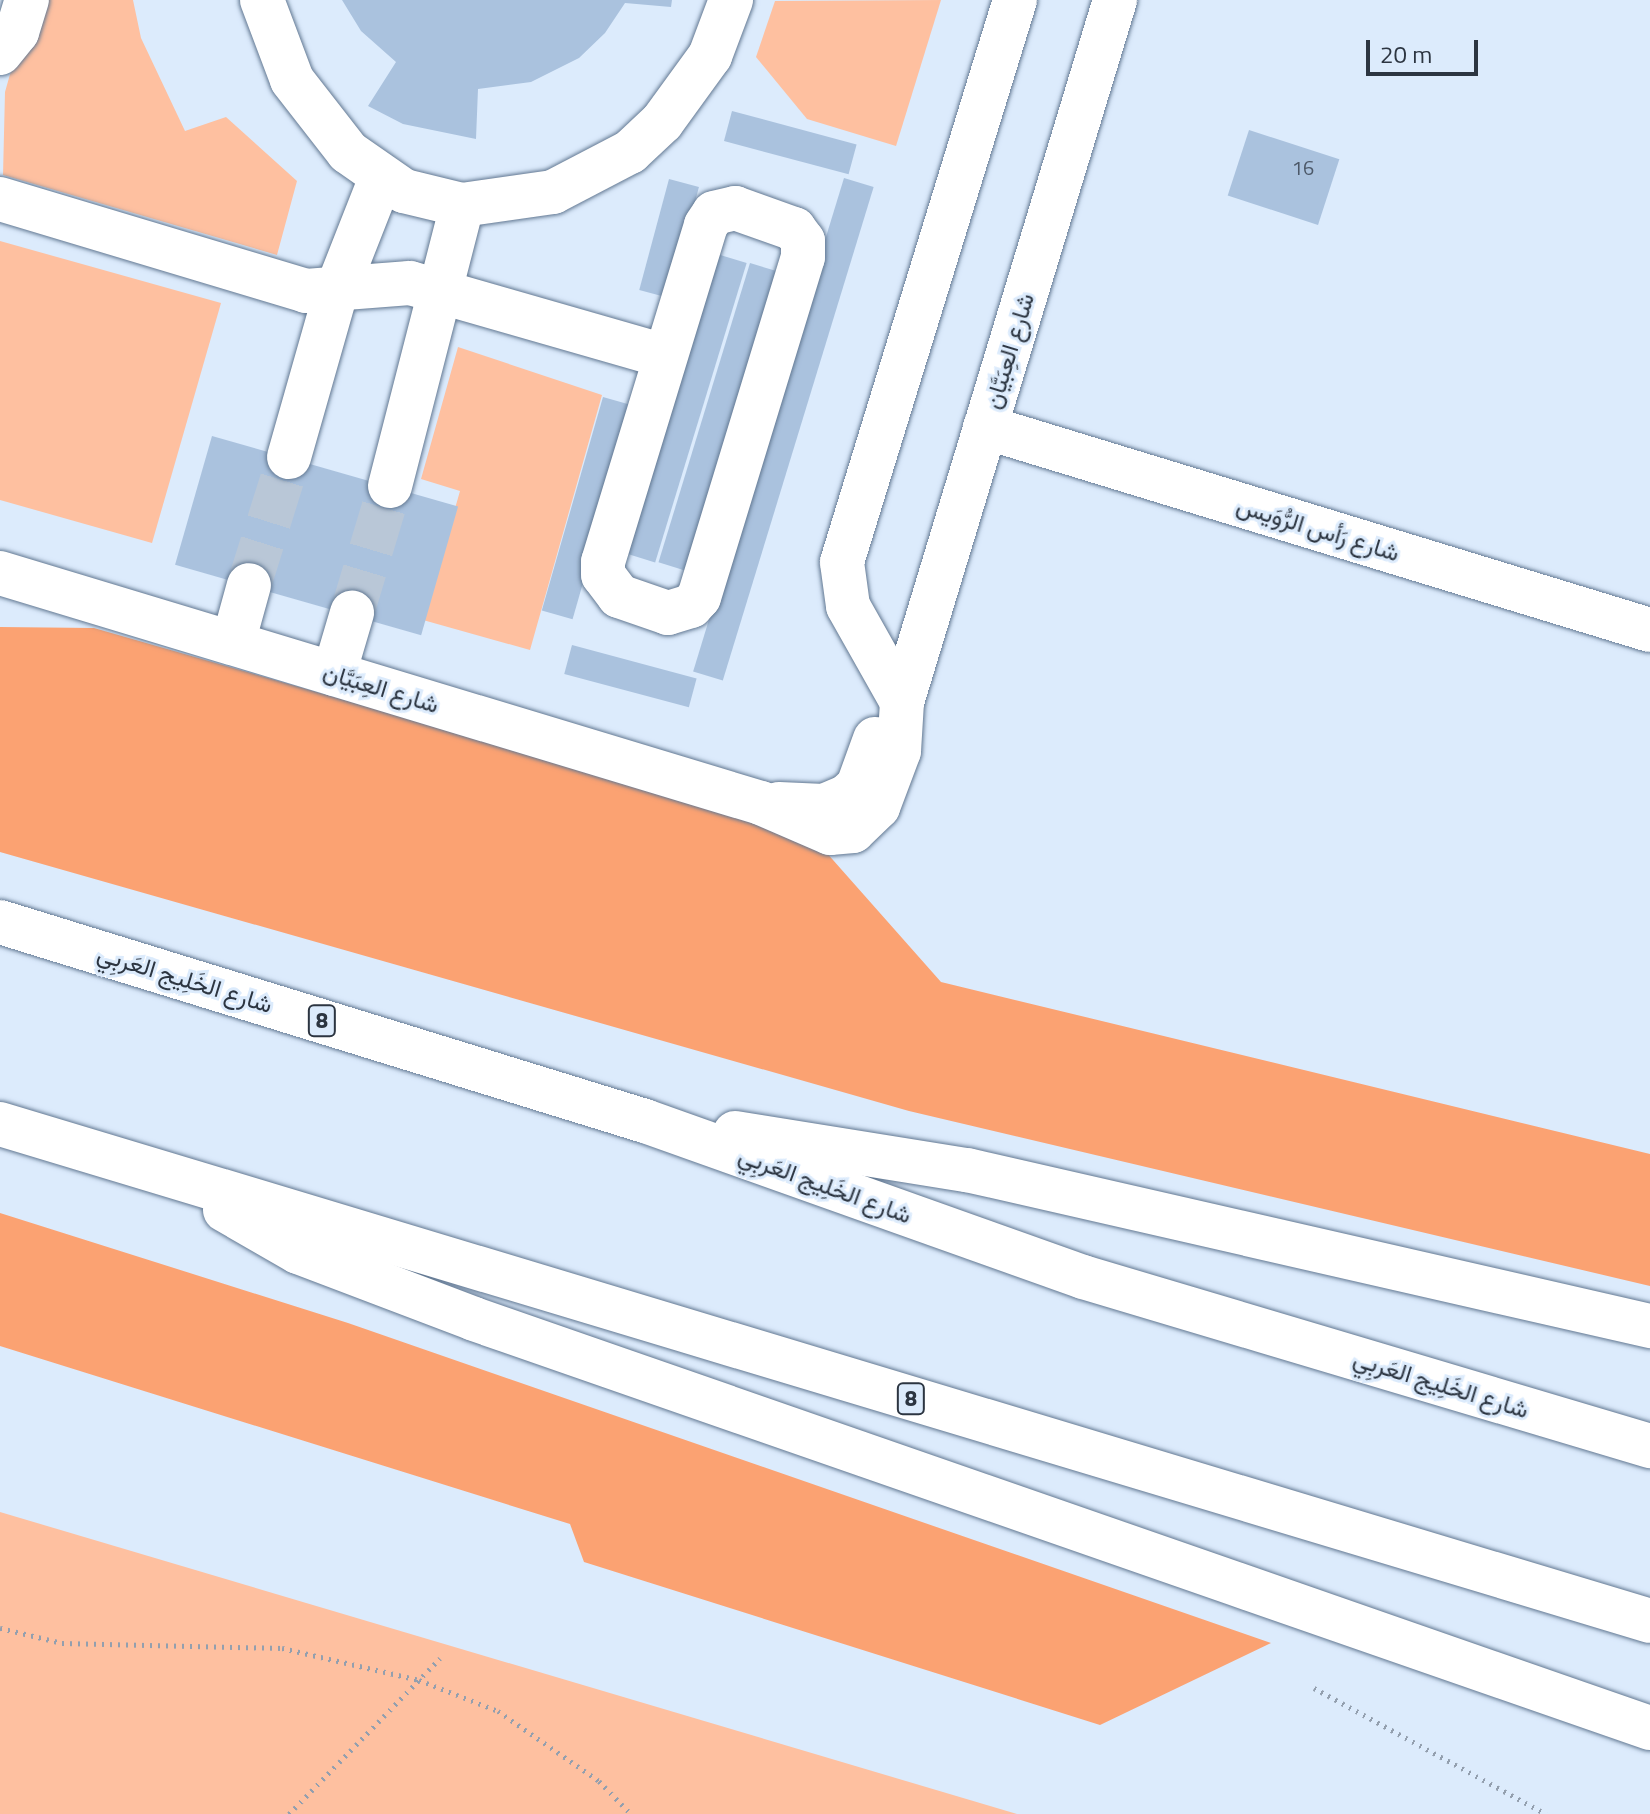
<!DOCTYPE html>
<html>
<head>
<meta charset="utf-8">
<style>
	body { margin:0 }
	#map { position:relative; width:1650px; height:1814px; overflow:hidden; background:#dcebfc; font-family:"Titillium Web",Vazirmatn,sans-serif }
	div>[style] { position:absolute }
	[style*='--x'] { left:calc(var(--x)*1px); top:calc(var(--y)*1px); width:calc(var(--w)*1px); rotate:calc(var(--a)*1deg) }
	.green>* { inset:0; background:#fec0a0 }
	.forest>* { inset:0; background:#fba272 }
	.building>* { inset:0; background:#aac2de; transform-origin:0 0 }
	.minor-tunnel>* { height:44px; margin-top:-22px; transform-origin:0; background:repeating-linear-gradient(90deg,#b9c7d7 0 44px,transparent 0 66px) }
	.path>* { height:5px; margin-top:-2.5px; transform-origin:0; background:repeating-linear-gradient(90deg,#939fae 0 2px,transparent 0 8px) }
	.roads { filter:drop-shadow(0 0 2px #627892) drop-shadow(0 0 2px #627892) }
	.minor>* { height:44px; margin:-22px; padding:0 22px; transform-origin:22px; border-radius:22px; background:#fff }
	.highway>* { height:44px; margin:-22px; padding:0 22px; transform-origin:22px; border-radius:22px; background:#fff }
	span { translate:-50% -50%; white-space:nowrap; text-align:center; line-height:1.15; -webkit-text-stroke:6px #dcebfc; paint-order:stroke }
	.number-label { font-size:20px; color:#4c5868 }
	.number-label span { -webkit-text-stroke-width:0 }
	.shield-label span { padding:2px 6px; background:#dcebfc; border:2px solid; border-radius:6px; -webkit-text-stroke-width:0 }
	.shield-label { font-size:22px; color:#2c3541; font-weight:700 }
	.street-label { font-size:24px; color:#2c3541 }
	.scale { position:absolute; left:1366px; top:40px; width:112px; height:36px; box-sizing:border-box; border:4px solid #2c3541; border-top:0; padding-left:10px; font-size:24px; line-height:28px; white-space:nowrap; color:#2c3541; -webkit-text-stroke:6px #dcebfc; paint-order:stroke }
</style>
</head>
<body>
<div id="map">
	<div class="green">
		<div style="clip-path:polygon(31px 0,133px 0,141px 38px,185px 131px,226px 117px,297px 181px,277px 255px,3px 175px,5px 92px)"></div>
		<div style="clip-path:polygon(941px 0,896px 146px,807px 119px,756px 57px,775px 1px)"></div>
		<div style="clip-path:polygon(0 241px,221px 303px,152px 543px,0 500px)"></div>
		<div style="clip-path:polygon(458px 347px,602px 395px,530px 650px,423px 620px,460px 491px,421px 479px)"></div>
		<div style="clip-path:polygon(0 1512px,1017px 1814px,0 1814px)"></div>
	</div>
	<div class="forest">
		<div style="clip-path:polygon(0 627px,94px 628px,810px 834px,941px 982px,1650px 1154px,1650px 1286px,909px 1111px,0 852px)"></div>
		<div style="clip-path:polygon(0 1213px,348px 1323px,1271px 1643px,1100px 1725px,584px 1562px,570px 1524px,0 1346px)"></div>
	</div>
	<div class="building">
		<div style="clip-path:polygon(342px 0,672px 0,671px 7px,625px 3px,605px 33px,579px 58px,531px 82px,478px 89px,476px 139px,403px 124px,368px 106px,396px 62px,361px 31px)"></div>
		<div style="left:732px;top:111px;width:129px;height:31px;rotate:15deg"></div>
		<div style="left:1249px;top:130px;width:95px;height:69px;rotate:18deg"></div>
		<div style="left:844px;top:178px;width:31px;height:516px;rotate:17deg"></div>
		<div style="left:669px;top:179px;width:31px;height:115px;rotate:15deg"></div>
		<div style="left:717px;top:254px;width:31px;height:313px;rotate:17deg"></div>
		<div style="left:750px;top:263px;width:31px;height:313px;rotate:17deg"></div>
		<div style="left:603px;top:397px;width:32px;height:222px;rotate:16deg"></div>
		<div style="left:212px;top:436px;width:256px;height:134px;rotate:16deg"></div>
		<div style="left:572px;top:645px;width:129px;height:30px;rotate:15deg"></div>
	</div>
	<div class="minor-tunnel">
		<div style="--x:249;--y:585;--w:134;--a:-72.6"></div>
		<div style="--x:352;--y:613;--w:133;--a:-73.3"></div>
	</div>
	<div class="path">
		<div style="--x:0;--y:1628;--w:64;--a:13.6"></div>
		<div style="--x:62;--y:1643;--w:220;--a:1.3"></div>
		<div style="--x:282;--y:1648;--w:141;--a:13.1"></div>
		<div style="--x:419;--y:1680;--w:85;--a:21.4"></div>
		<div style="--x:498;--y:1711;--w:123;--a:34.7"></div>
		<div style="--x:599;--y:1781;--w:46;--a:45.9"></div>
		<div style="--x:1314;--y:1688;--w:264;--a:28.5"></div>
		<div style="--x:289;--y:1814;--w:217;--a:-45.9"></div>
	</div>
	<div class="roads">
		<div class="minor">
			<div style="--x:262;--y:0;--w:85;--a:69.4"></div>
			<div style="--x:292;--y:80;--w:91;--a:52.1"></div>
			<div style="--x:348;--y:152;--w:68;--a:34.9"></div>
			<div style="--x:404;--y:191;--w:60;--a:13.6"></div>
			<div style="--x:462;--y:205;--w:92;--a:-8.1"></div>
			<div style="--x:553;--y:192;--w:87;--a:-27.5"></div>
			<div style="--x:630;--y:152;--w:44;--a:-43.2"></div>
			<div style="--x:662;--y:122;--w:82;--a:-54"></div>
			<div style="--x:710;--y:56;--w:60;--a:-69.4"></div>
			<div style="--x:0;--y:53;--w:27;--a:-51"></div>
			<div style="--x:17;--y:32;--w:34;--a:-73"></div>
			<div style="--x:0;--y:199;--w:320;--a:16.7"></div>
			<div style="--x:306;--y:291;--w:104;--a:-4.4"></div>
			<div style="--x:410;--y:283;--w:264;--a:16"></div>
			<div style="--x:735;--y:208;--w:63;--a:19.6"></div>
			<div style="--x:794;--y:229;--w:15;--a:53"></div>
			<div style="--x:803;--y:241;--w:16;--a:90"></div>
			<div style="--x:803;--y:257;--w:356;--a:107"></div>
			<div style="--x:699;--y:597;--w:12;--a:132"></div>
			<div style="--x:691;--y:606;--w:24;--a:163"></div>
			<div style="--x:668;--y:613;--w:52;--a:-160.9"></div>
			<div style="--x:619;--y:596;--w:26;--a:-127"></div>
			<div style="--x:603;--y:575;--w:13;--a:-90"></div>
			<div style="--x:603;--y:562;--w:352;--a:-73"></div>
			<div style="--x:706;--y:225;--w:14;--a:-56"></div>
			<div style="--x:714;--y:213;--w:22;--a:-13"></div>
			<div style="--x:985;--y:427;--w:695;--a:16.98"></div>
			<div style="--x:289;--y:457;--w:172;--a:-74.1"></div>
			<div style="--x:336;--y:292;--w:123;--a:-68.5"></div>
			<div style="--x:390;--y:486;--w:290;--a:-75.6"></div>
			<div style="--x:0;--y:573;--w:795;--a:16.82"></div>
			<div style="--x:761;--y:803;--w:75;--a:23.5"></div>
			<div style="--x:830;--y:833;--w:23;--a:-5"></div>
			<div style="--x:853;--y:831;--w:35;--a:-44"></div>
			<div style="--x:878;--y:807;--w:60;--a:-69.4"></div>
			<div style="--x:899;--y:751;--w:49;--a:-86.5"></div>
			<div style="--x:902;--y:702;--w:734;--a:-73.12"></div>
			<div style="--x:233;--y:643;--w:60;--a:-74.6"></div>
			<div style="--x:334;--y:674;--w:64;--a:-73.6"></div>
			<div style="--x:902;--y:702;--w:110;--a:-119.4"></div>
			<div style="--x:848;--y:606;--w:44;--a:-97.8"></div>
			<div style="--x:842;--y:562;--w:588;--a:-72.89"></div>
			<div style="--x:779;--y:804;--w:45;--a:2.5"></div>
			<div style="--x:824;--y:806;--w:25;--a:-23"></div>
			<div style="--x:847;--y:796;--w:15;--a:-42"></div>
			<div style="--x:858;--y:786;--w:50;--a:-70.1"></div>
		</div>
		<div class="highway">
			<div style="--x:0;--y:922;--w:675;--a:17.15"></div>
			<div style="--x:645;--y:1121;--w:465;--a:19.6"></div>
			<div style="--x:1083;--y:1277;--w:592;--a:16.6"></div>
			<div style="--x:0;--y:1124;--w:1723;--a:16.76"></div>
			<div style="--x:735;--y:1133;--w:235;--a:9.1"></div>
			<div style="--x:967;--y:1170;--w:701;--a:12.87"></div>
			<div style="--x:225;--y:1210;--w:84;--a:29.9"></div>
			<div style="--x:298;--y:1252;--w:188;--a:20.8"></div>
			<div style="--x:474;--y:1319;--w:1245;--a:19.18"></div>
		</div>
	</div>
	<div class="number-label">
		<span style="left:1303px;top:167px">16</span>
	</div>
	<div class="shield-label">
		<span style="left:322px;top:1021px">8</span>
		<span style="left:911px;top:1399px">8</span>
	</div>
	<div class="street-label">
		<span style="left:1009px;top:351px;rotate:-73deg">شارع العِبَيَّان</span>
		<span style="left:1318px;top:529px;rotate:17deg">شارع رَأس الرُّوَيس</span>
		<span style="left:381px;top:688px;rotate:17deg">شارع العِبَيَّان</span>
		<span style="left:185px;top:979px;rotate:17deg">شارع الخَلِيج العَربِي</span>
		<span style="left:825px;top:1185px;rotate:20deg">شارع الخَلِيج العَربِي</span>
		<span style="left:1441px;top:1384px;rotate:17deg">شارع الخَلِيج العَربِي</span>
	</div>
	<div class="scale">20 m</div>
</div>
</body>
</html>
